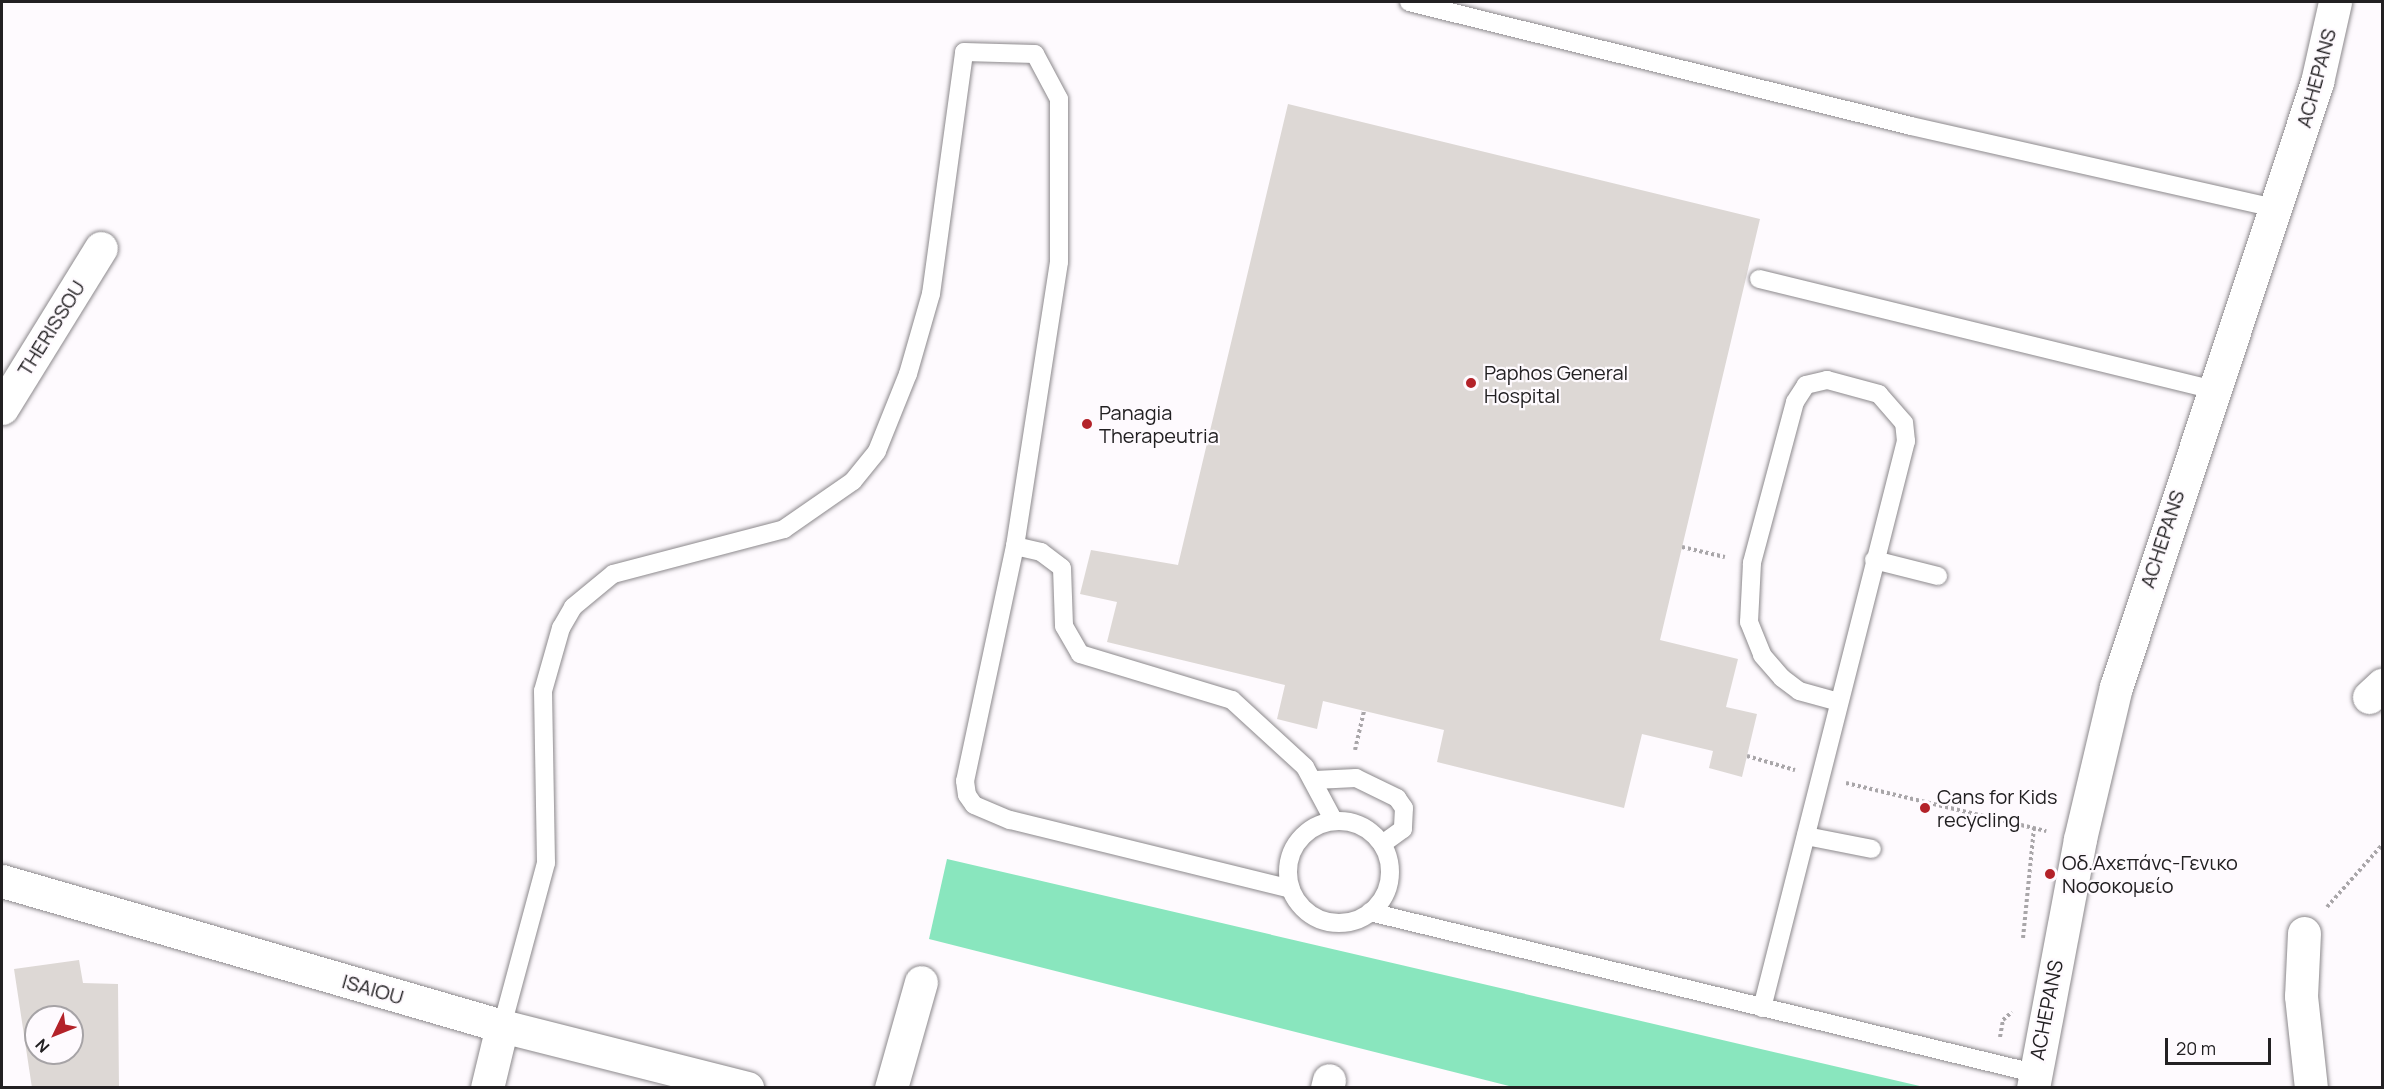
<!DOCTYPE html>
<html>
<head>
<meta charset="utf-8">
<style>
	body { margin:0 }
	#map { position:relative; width:2384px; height:1089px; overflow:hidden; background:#fefafe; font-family:Manrope,sans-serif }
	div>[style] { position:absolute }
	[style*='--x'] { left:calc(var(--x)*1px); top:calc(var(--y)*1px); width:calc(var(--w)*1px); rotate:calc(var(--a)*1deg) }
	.green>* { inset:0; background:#89e6be }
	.building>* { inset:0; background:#ddd8d5 }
	.path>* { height:4px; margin-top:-2px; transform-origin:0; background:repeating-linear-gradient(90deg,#a9a6a9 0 3px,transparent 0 6px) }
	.roads { filter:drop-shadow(0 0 2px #8c898c) drop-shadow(0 0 2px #8c898c) }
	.service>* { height:18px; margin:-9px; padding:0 9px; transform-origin:9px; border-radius:9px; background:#fff }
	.service>.ring { margin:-9px; padding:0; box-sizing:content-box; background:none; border:18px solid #fff; border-radius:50% }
	.minor>* { height:33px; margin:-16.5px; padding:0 16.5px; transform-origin:16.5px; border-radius:16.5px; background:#fff }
	.tertiary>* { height:33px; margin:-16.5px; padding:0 16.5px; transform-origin:16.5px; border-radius:16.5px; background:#fff }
	.dots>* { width:16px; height:16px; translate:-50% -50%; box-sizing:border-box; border:3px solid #fefafe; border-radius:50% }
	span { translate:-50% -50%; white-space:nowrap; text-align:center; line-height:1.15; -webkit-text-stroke:4.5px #fefafe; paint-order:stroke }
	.street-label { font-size:20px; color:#222022 }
	.poi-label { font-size:20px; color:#222022 }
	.left { translate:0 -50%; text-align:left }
	.frame { position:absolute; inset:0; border:3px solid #222022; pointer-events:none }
	.north { position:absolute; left:24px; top:1005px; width:60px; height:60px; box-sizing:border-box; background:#fefafe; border:2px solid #a6a3a6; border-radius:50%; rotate:227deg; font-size:16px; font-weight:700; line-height:24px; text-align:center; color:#222022 }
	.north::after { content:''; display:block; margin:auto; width:21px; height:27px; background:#b32229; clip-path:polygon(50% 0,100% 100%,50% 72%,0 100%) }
	.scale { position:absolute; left:2165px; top:1038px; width:106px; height:27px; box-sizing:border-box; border:3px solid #222022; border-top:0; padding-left:8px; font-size:18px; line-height:21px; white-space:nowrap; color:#222022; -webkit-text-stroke:4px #fefafe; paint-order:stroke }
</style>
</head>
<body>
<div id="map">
	<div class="green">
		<div style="clip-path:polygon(947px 859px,1924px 1087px,1513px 1087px,929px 939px)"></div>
	</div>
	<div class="building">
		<div style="clip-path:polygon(1288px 104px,1760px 219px,1660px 640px,1738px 659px,1726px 707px,1757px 714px,1742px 777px,1709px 768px,1713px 751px,1642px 734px,1624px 808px,1437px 762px,1444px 730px,1323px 701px,1317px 729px,1277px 719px,1285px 685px,1107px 642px,1117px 602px,1080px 594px,1091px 550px,1178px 565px)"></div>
		<div style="clip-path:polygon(evenodd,79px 960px,83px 983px,118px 984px,119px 1088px,32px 1088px,14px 969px,79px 960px,36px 1017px,72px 1017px,72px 1053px,36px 1053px,36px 1017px)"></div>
	</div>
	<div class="path">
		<div style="--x:1682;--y:547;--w:44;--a:13.1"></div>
		<div style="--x:1355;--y:750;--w:40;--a:-77"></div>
		<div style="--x:1747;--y:756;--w:50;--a:16.3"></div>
		<div style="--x:1846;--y:783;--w:206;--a:13.5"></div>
		<div style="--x:2327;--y:907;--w:83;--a:-48.4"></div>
		<div style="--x:2023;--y:938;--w:111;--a:-84.3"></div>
		<div style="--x:2000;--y:1037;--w:17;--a:-80"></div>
		<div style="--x:2003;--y:1020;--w:12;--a:-42"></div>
	</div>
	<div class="roads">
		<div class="service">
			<div style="--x:1409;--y:2;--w:517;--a:13.87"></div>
			<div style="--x:1911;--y:126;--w:374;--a:12.7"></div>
			<div style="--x:1759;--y:279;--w:467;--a:13.7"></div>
			<div style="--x:1015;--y:546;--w:27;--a:13"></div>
			<div style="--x:1041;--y:552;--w:26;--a:37"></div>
			<div style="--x:1062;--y:568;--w:58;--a:88"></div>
			<div style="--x:1064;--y:626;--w:32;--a:60"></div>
			<div style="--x:1080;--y:654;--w:159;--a:16.8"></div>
			<div style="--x:1232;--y:700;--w:99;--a:42.5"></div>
			<div style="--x:1305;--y:767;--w:61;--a:61.8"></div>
			<div style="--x:1874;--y:560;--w:66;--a:14"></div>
			<div style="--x:1315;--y:780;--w:41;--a:-2.8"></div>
			<div style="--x:1356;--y:778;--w:46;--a:26"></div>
			<div style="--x:1397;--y:798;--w:12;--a:55"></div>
			<div style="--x:1404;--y:808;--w:21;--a:93"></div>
			<div style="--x:1403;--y:829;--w:26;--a:144"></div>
			<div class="ring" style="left:1288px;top:821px;width:84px;height:84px"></div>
			<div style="--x:1806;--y:836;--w:67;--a:11.1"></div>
			<div style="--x:1370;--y:912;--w:683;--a:13.63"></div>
			<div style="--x:1762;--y:1008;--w:585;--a:-75.75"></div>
			<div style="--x:1906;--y:441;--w:18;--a:-96"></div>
			<div style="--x:1904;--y:423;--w:38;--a:-131"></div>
			<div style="--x:1879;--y:394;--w:54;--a:-164.9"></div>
			<div style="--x:1827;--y:380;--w:22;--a:167"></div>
			<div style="--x:1806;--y:385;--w:20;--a:123"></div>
			<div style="--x:1795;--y:402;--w:167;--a:105"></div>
			<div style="--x:1752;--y:563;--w:59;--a:92.9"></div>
			<div style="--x:1749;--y:622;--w:35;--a:68"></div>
			<div style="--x:1762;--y:655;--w:30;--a:49"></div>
			<div style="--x:1782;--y:678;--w:21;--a:37"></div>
			<div style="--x:1799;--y:691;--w:41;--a:15.4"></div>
			<div style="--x:502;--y:1026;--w:169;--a:-74.9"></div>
			<div style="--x:546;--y:863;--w:172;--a:-91"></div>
			<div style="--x:543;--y:691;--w:66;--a:-74.1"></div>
			<div style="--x:561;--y:628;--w:24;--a:-60"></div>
			<div style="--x:573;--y:607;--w:52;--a:-39.5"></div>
			<div style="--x:613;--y:574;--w:177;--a:-14.7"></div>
			<div style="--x:784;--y:529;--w:84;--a:-34.8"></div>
			<div style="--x:853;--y:481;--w:38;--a:-51"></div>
			<div style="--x:877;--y:451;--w:83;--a:-68.1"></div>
			<div style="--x:908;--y:374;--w:83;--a:-74"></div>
			<div style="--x:931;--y:294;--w:244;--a:-82.2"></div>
			<div style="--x:964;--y:52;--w:71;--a:1.6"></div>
			<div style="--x:1035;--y:54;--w:51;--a:61.9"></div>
			<div style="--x:1059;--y:99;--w:163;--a:90"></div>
			<div style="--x:1059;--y:262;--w:287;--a:98.8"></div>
			<div style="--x:1015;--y:546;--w:240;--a:102"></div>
			<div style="--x:965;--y:781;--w:14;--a:82"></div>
			<div style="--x:967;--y:795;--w:12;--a:55"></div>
			<div style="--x:974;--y:805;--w:39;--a:23"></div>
			<div style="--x:1010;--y:820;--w:289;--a:13.8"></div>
		</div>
		<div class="minor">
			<div style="--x:2;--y:408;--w:188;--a:-58.3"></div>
			<div style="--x:2369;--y:697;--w:18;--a:-43"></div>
			<div style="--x:2;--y:881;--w:521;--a:16.17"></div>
			<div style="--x:502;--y:1026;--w:253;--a:14.2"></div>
			<div style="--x:2304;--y:933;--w:63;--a:92.7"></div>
			<div style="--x:2301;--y:996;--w:93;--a:83.8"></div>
			<div style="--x:487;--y:1088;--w:64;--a:-76.4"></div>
			<div style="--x:891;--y:1088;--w:110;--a:-74.2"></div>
			<div style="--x:1327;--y:1088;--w:8;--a:-76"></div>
		</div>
		<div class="tertiary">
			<div style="--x:2033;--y:1088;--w:253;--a:-79.3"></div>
			<div style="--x:2080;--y:839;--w:156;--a:-76.7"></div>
			<div style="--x:2116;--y:687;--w:638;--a:-71.62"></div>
			<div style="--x:2317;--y:82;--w:82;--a:-77.3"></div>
		</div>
	</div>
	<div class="dots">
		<div style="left:1471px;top:383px;background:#b32229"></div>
		<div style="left:1087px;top:424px;background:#b32229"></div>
		<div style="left:1925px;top:808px;background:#b32229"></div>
		<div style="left:2050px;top:874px;background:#b32229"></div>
	</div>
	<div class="street-label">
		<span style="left:2316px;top:78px;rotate:-75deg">ACHEPANS</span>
		<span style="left:51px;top:328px;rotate:-58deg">THERISSOU</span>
		<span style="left:2162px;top:539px;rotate:-72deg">ACHEPANS</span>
		<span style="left:373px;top:989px;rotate:16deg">ISAIOU</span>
		<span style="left:2046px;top:1010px;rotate:-79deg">ACHEPANS</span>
	</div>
	<div class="poi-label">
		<span class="left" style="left:1484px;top:384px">Paphos General<br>Hospital</span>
		<span class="left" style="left:1099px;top:424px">Panagia<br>Therapeutria</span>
		<span class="left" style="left:1937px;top:808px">Cans for Kids<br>recycling</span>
		<span class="left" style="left:2062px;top:874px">Οδ.Αχεπάνς-Γενικο<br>Νοσοκομείο</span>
	</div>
	<div class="frame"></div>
	<div class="north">N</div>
	<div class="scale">20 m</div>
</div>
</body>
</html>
